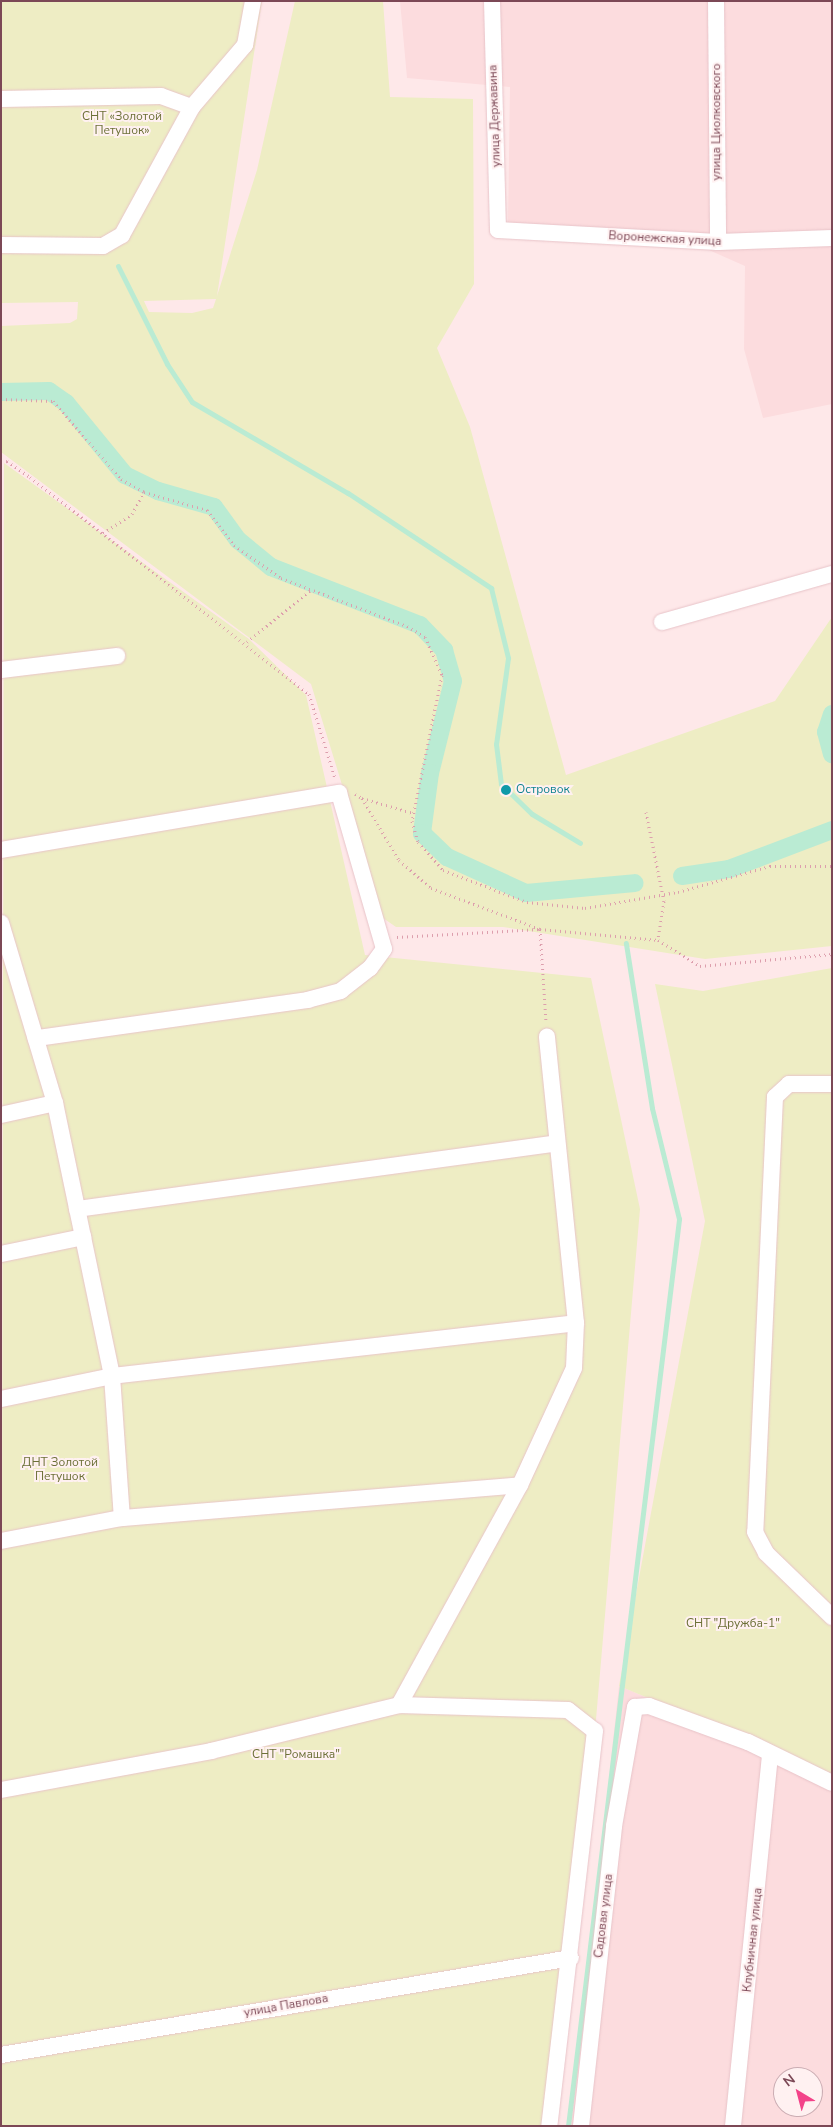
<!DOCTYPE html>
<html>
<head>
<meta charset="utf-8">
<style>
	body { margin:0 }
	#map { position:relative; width:833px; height:2127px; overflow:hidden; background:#fee8e9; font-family:"Nunito Sans",sans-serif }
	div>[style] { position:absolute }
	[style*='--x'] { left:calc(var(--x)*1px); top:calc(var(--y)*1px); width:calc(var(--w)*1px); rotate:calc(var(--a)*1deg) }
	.residential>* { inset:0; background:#fcdcde }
	.green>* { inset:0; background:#eeedc4 }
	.stream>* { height:5px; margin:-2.5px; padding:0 2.5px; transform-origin:2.5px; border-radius:2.5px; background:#baebd3 }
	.canal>* { height:18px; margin:-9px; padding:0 9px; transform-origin:9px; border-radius:9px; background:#baebd3 }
	.path>* { height:3px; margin-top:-1.5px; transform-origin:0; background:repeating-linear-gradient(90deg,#dd9fad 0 1px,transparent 0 5px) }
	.roads { filter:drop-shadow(0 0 1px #e8c4c9) drop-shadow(0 0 1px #e8c4c9) }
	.minor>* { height:16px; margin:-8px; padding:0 8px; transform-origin:8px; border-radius:8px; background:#fff }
	.dots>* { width:14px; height:14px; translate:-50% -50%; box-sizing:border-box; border:2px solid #fff1f1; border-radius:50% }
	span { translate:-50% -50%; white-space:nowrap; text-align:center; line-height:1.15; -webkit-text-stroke:4px #fff1f1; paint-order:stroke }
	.street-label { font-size:12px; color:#7c4856 }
	.park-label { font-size:12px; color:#6c7037 }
	.culture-label { font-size:12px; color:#0d838f }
	.left { translate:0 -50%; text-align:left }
	.frame { position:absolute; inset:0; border:2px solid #7c4856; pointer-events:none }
	.north { position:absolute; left:773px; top:2067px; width:50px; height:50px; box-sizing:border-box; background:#fff1f1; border:1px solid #cbadb3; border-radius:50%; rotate:323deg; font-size:14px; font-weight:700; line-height:20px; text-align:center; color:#7c4856 }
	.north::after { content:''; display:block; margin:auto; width:18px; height:22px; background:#f34289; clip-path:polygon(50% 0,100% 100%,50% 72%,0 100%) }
</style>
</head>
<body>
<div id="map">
	<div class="residential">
		<div style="clip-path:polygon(400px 1px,832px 1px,832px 404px,763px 418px,744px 349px,745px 266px,668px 232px,508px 223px,510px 87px,407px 78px)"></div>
		<div style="clip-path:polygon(evenodd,619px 1686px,832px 1774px,832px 2126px,571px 2126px,619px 1686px,783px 2077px,813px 2077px,813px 2107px,783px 2107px,783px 2077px)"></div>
	</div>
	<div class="green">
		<div style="clip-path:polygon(evenodd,1px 1px,262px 1px,217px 296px,257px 170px,295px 1px,383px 1px,390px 97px,473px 99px,474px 284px,437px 348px,470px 427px,566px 775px,775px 701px,832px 617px,832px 946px,705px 959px,503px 927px,396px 927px,383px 918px,311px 684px,1px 452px,1px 326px,70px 323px,77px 319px,78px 302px,1px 303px,1px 1px,216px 299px,213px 308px,192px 313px,149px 312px,144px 301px,216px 299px)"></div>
		<div style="clip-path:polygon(4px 463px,249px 639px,306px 695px,365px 955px,591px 978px,640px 1209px,595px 1731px,547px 2126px,1px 2126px)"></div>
		<div style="clip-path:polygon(832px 968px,832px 1774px,619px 1686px,705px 1221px,655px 984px,703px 991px)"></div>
	</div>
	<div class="stream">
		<div style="--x:118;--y:266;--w:110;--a:63.4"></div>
		<div style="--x:167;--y:364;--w:45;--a:56.7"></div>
		<div style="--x:192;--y:402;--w:181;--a:30.3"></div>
		<div style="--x:348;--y:493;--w:172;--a:33.6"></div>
		<div style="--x:491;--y:588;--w:72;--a:76.3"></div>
		<div style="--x:508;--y:658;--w:87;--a:97.9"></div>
		<div style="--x:496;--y:744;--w:40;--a:82.9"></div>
		<div style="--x:501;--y:784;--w:43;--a:44.1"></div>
		<div style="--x:532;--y:814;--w:56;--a:31.1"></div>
		<div style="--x:568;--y:2126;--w:914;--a:-83.02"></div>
		<div style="--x:679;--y:1219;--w:114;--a:-103.7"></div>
		<div style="--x:652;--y:1108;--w:167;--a:-99"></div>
	</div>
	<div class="canal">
		<div style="--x:1;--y:392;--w:48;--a:-1.2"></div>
		<div style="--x:49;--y:391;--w:21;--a:35"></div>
		<div style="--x:66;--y:403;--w:93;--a:50.7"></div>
		<div style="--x:125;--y:475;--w:37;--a:26"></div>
		<div style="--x:158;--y:491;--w:58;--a:15.9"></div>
		<div style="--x:214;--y:507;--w:41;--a:54"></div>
		<div style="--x:238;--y:540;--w:43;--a:39.3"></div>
		<div style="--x:271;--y:567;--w:160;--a:21.3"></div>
		<div style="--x:420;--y:625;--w:35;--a:46"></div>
		<div style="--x:444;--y:650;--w:32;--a:74"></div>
		<div style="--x:453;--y:681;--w:95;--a:104"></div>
		<div style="--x:430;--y:773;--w:61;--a:97.6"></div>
		<div style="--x:422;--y:833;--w:35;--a:44"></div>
		<div style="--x:447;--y:857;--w:87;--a:24.5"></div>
		<div style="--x:526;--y:893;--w:109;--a:-5.2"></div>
		<div style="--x:832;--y:714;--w:19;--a:108"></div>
		<div style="--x:826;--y:732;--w:23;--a:75"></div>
		<div style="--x:682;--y:876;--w:48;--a:-8.5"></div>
		<div style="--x:729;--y:869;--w:110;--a:-20.7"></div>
	</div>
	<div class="path">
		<div style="--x:1;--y:399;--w:52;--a:2.2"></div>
		<div style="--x:53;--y:401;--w:103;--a:48.9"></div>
		<div style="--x:121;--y:479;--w:26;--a:29"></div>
		<div style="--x:144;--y:492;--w:66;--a:15.9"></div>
		<div style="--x:207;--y:510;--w:44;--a:52.4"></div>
		<div style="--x:234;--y:545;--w:57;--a:35.1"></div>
		<div style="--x:281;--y:578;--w:135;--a:20.9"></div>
		<div style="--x:407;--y:626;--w:21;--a:31"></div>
		<div style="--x:425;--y:637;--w:42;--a:65.9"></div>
		<div style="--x:442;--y:675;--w:149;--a:101.6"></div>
		<div style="--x:412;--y:821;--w:22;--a:74"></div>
		<div style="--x:418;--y:842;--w:38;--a:48"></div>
		<div style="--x:443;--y:870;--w:90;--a:20.9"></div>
		<div style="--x:527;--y:902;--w:58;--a:5.9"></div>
		<div style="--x:585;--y:908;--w:94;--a:-9.8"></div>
		<div style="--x:678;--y:892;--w:96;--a:-15.8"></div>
		<div style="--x:770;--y:866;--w:62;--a:0"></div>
		<div style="--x:1;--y:462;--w:6;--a:-9"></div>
		<div style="--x:7;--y:461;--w:28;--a:35"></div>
		<div style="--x:30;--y:477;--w:353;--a:37.9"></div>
		<div style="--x:309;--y:694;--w:88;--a:72.8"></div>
		<div style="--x:103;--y:533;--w:35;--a:-33"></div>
		<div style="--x:132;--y:514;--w:25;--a:-61"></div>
		<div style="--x:247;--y:642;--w:84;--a:-39.2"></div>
		<div style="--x:355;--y:794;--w:8;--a:30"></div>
		<div style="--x:362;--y:798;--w:72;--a:59.2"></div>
		<div style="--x:399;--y:860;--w:43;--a:41.2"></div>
		<div style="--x:431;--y:888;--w:116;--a:20.6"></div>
		<div style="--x:540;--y:929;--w:119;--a:5.3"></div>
		<div style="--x:658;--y:940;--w:49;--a:31.8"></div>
		<div style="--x:700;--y:966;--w:133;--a:-5.2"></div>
		<div style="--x:362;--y:798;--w:53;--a:16.4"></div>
		<div style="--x:646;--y:812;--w:91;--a:78.6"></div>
		<div style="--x:664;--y:901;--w:39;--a:99"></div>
		<div style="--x:397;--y:937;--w:143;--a:-3.2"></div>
		<div style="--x:540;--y:929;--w:92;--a:86.3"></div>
	</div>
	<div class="roads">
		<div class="minor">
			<div style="--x:492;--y:1;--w:229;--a:88.5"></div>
			<div style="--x:498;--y:230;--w:220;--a:3.1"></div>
			<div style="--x:718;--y:242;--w:114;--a:-2"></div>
			<div style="--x:716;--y:1;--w:241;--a:89.5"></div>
			<div style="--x:1;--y:99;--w:160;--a:-1.1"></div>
			<div style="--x:161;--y:96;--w:33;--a:20"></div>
			<div style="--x:1;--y:245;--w:102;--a:0.6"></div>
			<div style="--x:103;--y:246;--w:22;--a:-30"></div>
			<div style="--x:122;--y:235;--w:146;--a:-61.3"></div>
			<div style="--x:192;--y:107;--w:82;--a:-49.5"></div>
			<div style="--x:245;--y:45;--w:45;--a:-79.7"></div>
			<div style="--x:662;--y:622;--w:177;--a:-15.8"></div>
			<div style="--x:1;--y:670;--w:117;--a:-6.9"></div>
			<div style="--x:1;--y:850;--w:343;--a:-9.6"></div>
			<div style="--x:339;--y:793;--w:162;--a:73.9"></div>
			<div style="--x:384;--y:949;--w:24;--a:126"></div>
			<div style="--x:370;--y:968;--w:37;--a:142"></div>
			<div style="--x:341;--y:991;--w:34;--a:165"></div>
			<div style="--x:308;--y:1000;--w:275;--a:172"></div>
			<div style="--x:1;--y:923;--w:188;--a:73.3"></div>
			<div style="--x:55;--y:1103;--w:279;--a:78.2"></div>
			<div style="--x:112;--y:1376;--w:142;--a:86"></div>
			<div style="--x:832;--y:1084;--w:43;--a:180"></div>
			<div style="--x:789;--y:1084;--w:19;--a:137"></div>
			<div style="--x:775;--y:1097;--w:435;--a:92.6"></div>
			<div style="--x:755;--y:1532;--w:24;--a:62"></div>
			<div style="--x:766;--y:1553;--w:92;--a:44.1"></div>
			<div style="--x:1;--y:1115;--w:55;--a:-12.5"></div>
			<div style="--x:77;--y:1209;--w:484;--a:-7.8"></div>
			<div style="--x:1;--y:1254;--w:84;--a:-11.7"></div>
			<div style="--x:1;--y:1399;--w:113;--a:-11.7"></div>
			<div style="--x:112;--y:1376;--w:467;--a:-6.5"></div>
			<div style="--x:520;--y:1485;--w:129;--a:-65.2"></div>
			<div style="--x:574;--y:1368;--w:45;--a:-87.5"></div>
			<div style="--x:576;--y:1323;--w:288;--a:-95.8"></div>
			<div style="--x:1;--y:1541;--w:123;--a:-10.8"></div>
			<div style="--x:122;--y:1518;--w:399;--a:-4.7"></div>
			<div style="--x:520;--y:1485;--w:251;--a:118.8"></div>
			<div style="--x:1;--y:1790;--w:214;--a:-10.5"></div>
			<div style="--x:211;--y:1751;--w:194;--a:-13.7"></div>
			<div style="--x:399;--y:1705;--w:169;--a:1.7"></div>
			<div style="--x:568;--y:1710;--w:34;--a:38"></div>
			<div style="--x:595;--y:1731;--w:398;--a:96.6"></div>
			<div style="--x:1;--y:2055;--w:578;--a:-9.66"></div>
			<div style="--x:581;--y:2126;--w:302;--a:-83.7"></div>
			<div style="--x:614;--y:1826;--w:121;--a:-80"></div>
			<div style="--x:635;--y:1707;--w:14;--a:-4"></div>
			<div style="--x:649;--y:1706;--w:105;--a:20"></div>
			<div style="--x:748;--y:1742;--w:93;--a:26"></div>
			<div style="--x:733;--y:2126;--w:374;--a:-84.3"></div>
		</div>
	</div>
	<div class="dots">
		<div style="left:506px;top:790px;background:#0f9aa8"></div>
	</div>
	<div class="street-label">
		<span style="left:495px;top:116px;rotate:-92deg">улица Державина</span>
		<span style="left:717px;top:122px;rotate:-90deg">улица Циолковского</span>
		<span style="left:665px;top:239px;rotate:3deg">Воронежская улица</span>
		<span style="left:604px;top:1916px;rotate:-83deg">Садовая улица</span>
		<span style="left:753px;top:1940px;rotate:-84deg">Клубничная улица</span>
		<span style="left:286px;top:2006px;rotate:-10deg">улица Павлова</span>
	</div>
	<div class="park-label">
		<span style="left:122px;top:124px">СНТ «Золотой<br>Петушок»</span>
		<span style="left:60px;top:1470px">ДНТ Золотой<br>Петушок</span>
		<span style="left:733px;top:1624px">СНТ "Дружба-1"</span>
		<span style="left:296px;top:1755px">СНТ "Ромашка"</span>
	</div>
	<div class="culture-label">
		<span class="left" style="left:516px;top:790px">Островок</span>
	</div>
	<div class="frame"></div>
	<div class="north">N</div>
</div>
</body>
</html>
